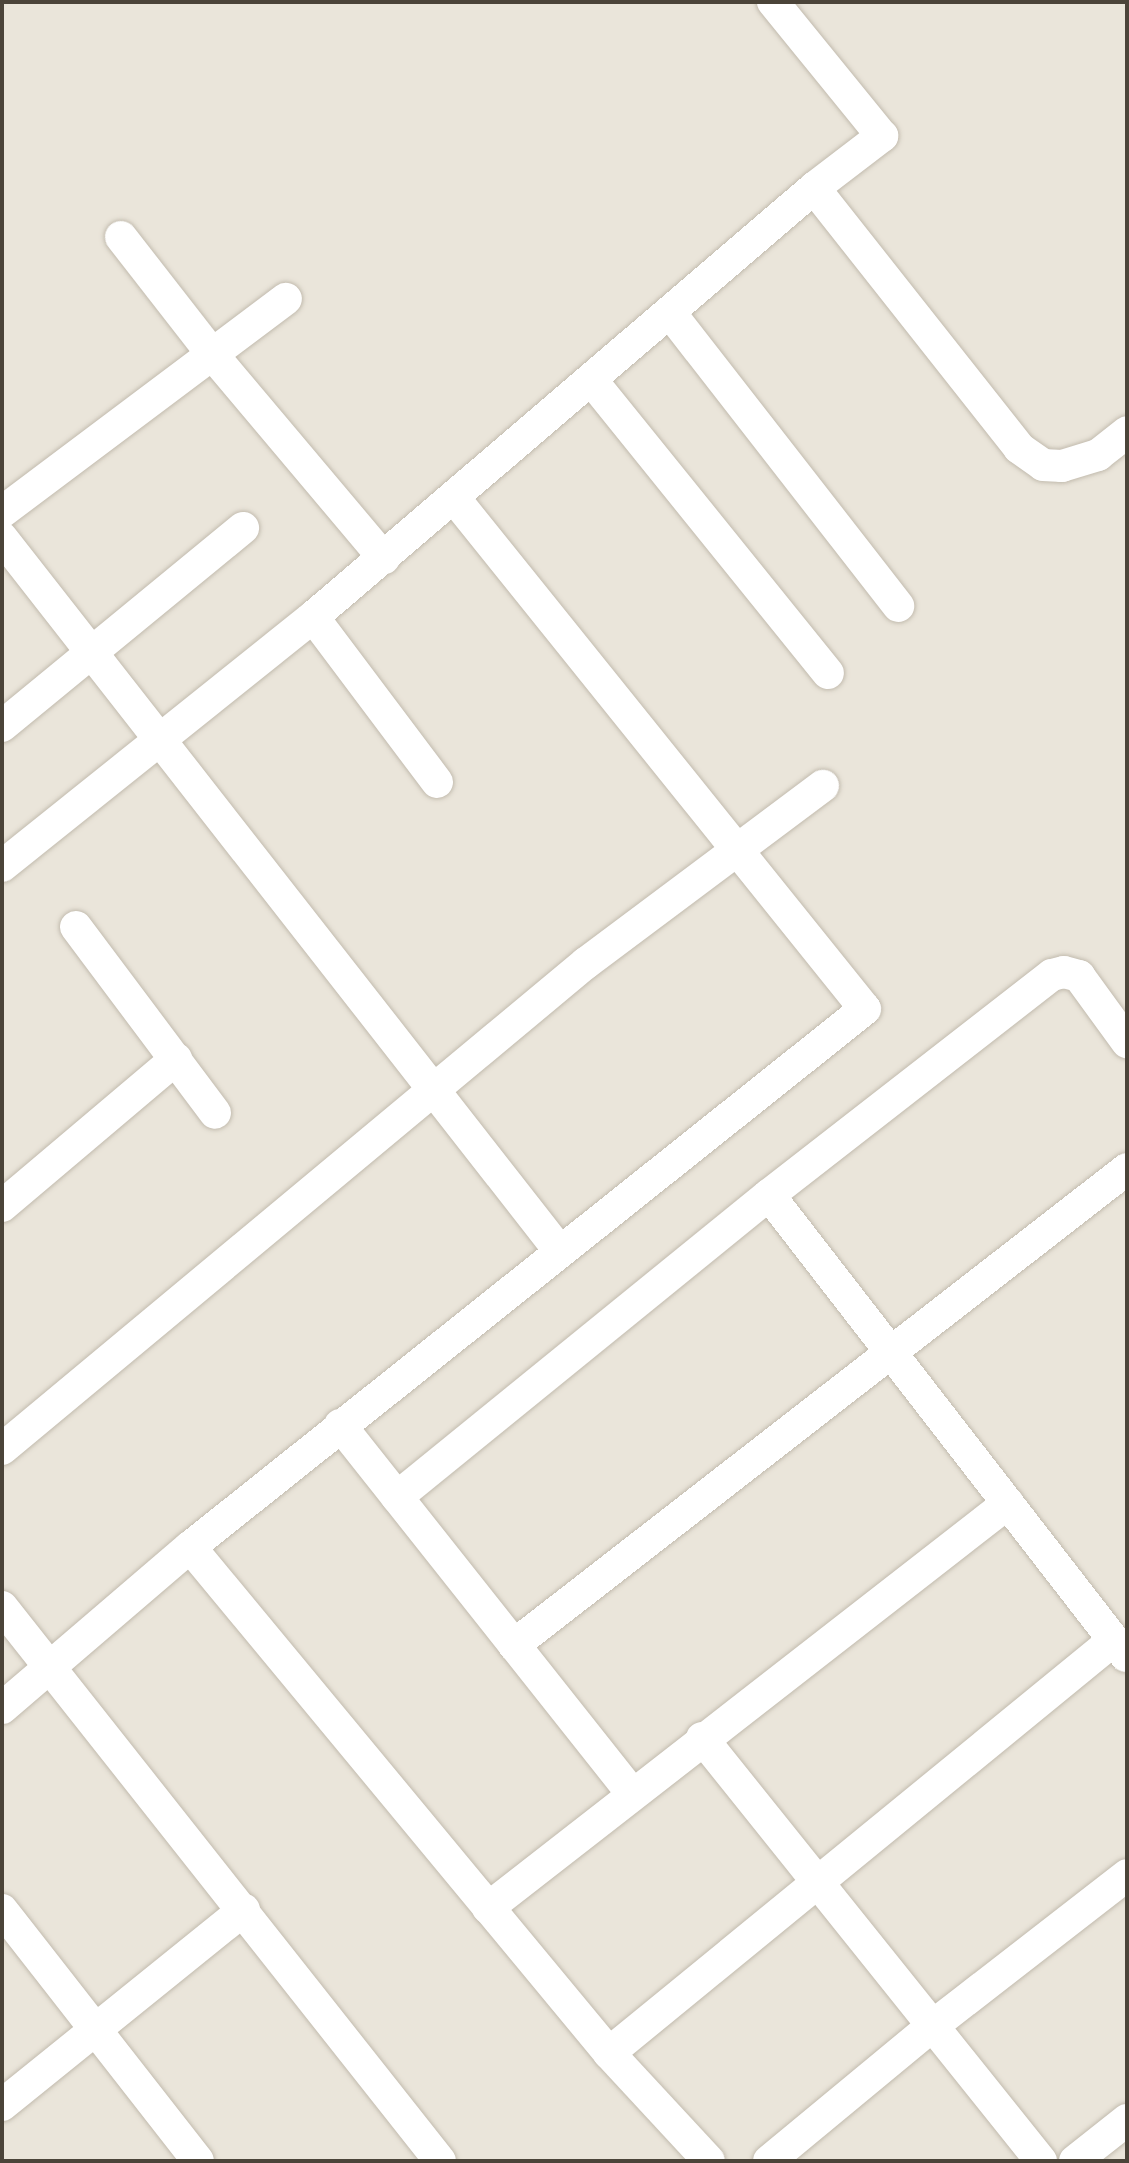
<!DOCTYPE html>
<html>
<head>
<meta charset="utf-8">
<style>
	body { margin:0 }
	#map { position:relative; width:1129px; height:2163px; overflow:hidden; background:#f6f3ec; font-family:"Varela Round",sans-serif }
	div>[style] { position:absolute }
	[style*='--x'] { left:calc(var(--x)*1px); top:calc(var(--y)*1px); width:calc(var(--w)*1px); rotate:calc(var(--a)*1deg) }
	.residential>* { inset:0; background:#eae5da; transform-origin:0 0 }
	.roads { filter:drop-shadow(0 0 2px #c2bbae) drop-shadow(0 0 2px #c2bbae) }
	.minor>* { height:32px; margin:-16px; padding:0 16px; transform-origin:16px; border-radius:16px; background:#fff }
	span { translate:-50% -50%; white-space:nowrap; text-align:center; line-height:1.15; -webkit-text-stroke:5px #fff; paint-order:stroke }
	.frame { position:absolute; inset:0; border:4px solid #4b4439; pointer-events:none }
</style>
</head>
<body>
<div id="map">
	<div class="residential">
		<div style="left:2px;top:2px;width:1125px;height:2159px"></div>
	</div>
	<div class="roads">
		<div class="minor">
			<div style="--x:814;--y:188;--w:331;--a:51.7"></div>
			<div style="--x:1019;--y:448;--w:29;--a:35"></div>
			<div style="--x:1043;--y:465;--w:19;--a:3"></div>
			<div style="--x:1062;--y:466;--w:38;--a:-17"></div>
			<div style="--x:1098;--y:455;--w:37;--a:-38"></div>
			<div style="--x:121;--y:237;--w:148;--a:52.1"></div>
			<div style="--x:212;--y:354;--w:267;--a:49.9"></div>
			<div style="--x:671;--y:314;--w:370;--a:52.1"></div>
			<div style="--x:593;--y:382;--w:374;--a:51.1"></div>
			<div style="--x:455;--y:499;--w:654;--a:51.2"></div>
			<div style="--x:865;--y:1009;--w:863;--a:141.44"></div>
			<div style="--x:190;--y:1547;--w:657;--a:50.37"></div>
			<div style="--x:609;--y:2053;--w:147;--a:47.2"></div>
			<div style="--x:2;--y:512;--w:355;--a:-36.9"></div>
			<div style="--x:2;--y:538;--w:903;--a:51.97"></div>
			<div style="--x:2;--y:726;--w:312;--a:-39.4"></div>
			<div style="--x:437;--y:782;--w:206;--a:-126.9"></div>
			<div style="--x:313;--y:617;--w:660;--a:-40.57"></div>
			<div style="--x:814;--y:188;--w:86;--a:-37.4"></div>
			<div style="--x:882;--y:136;--w:173;--a:-129.1"></div>
			<div style="--x:2;--y:866;--w:398;--a:-38.7"></div>
			<div style="--x:76;--y:927;--w:232;--a:53.2"></div>
			<div style="--x:769;--y:1195;--w:583;--a:52.25"></div>
			<div style="--x:2;--y:1206;--w:228;--a:-40.2"></div>
			<div style="--x:340;--y:1425;--w:471;--a:51.6"></div>
			<div style="--x:2;--y:1449;--w:760;--a:-39.77"></div>
			<div style="--x:586;--y:963;--w:296;--a:-36.8"></div>
			<div style="--x:397;--y:1497;--w:479;--a:-39.1"></div>
			<div style="--x:769;--y:1195;--w:358;--a:-37.9"></div>
			<div style="--x:1052;--y:975;--w:12;--a:-14"></div>
			<div style="--x:1064;--y:972;--w:16;--a:15"></div>
			<div style="--x:1079;--y:976;--w:82;--a:54"></div>
			<div style="--x:2;--y:1607;--w:706;--a:51.67"></div>
			<div style="--x:514;--y:1645;--w:776;--a:-37.83"></div>
			<div style="--x:2;--y:1708;--w:248;--a:-40.6"></div>
			<div style="--x:702;--y:1738;--w:542;--a:51.29"></div>
			<div style="--x:488;--y:1908;--w:659;--a:-37.91"></div>
			<div style="--x:2;--y:1910;--w:318;--a:52"></div>
			<div style="--x:609;--y:2053;--w:652;--a:-39.28"></div>
			<div style="--x:2;--y:2105;--w:311;--a:-38.9"></div>
			<div style="--x:769;--y:2161;--w:209;--a:-39.6"></div>
			<div style="--x:930;--y:2028;--w:249;--a:-37.8"></div>
			<div style="--x:1075;--y:2161;--w:66;--a:-38.3"></div>
		</div>
	</div>
	<div class="frame"></div>
</div>
</body>
</html>
